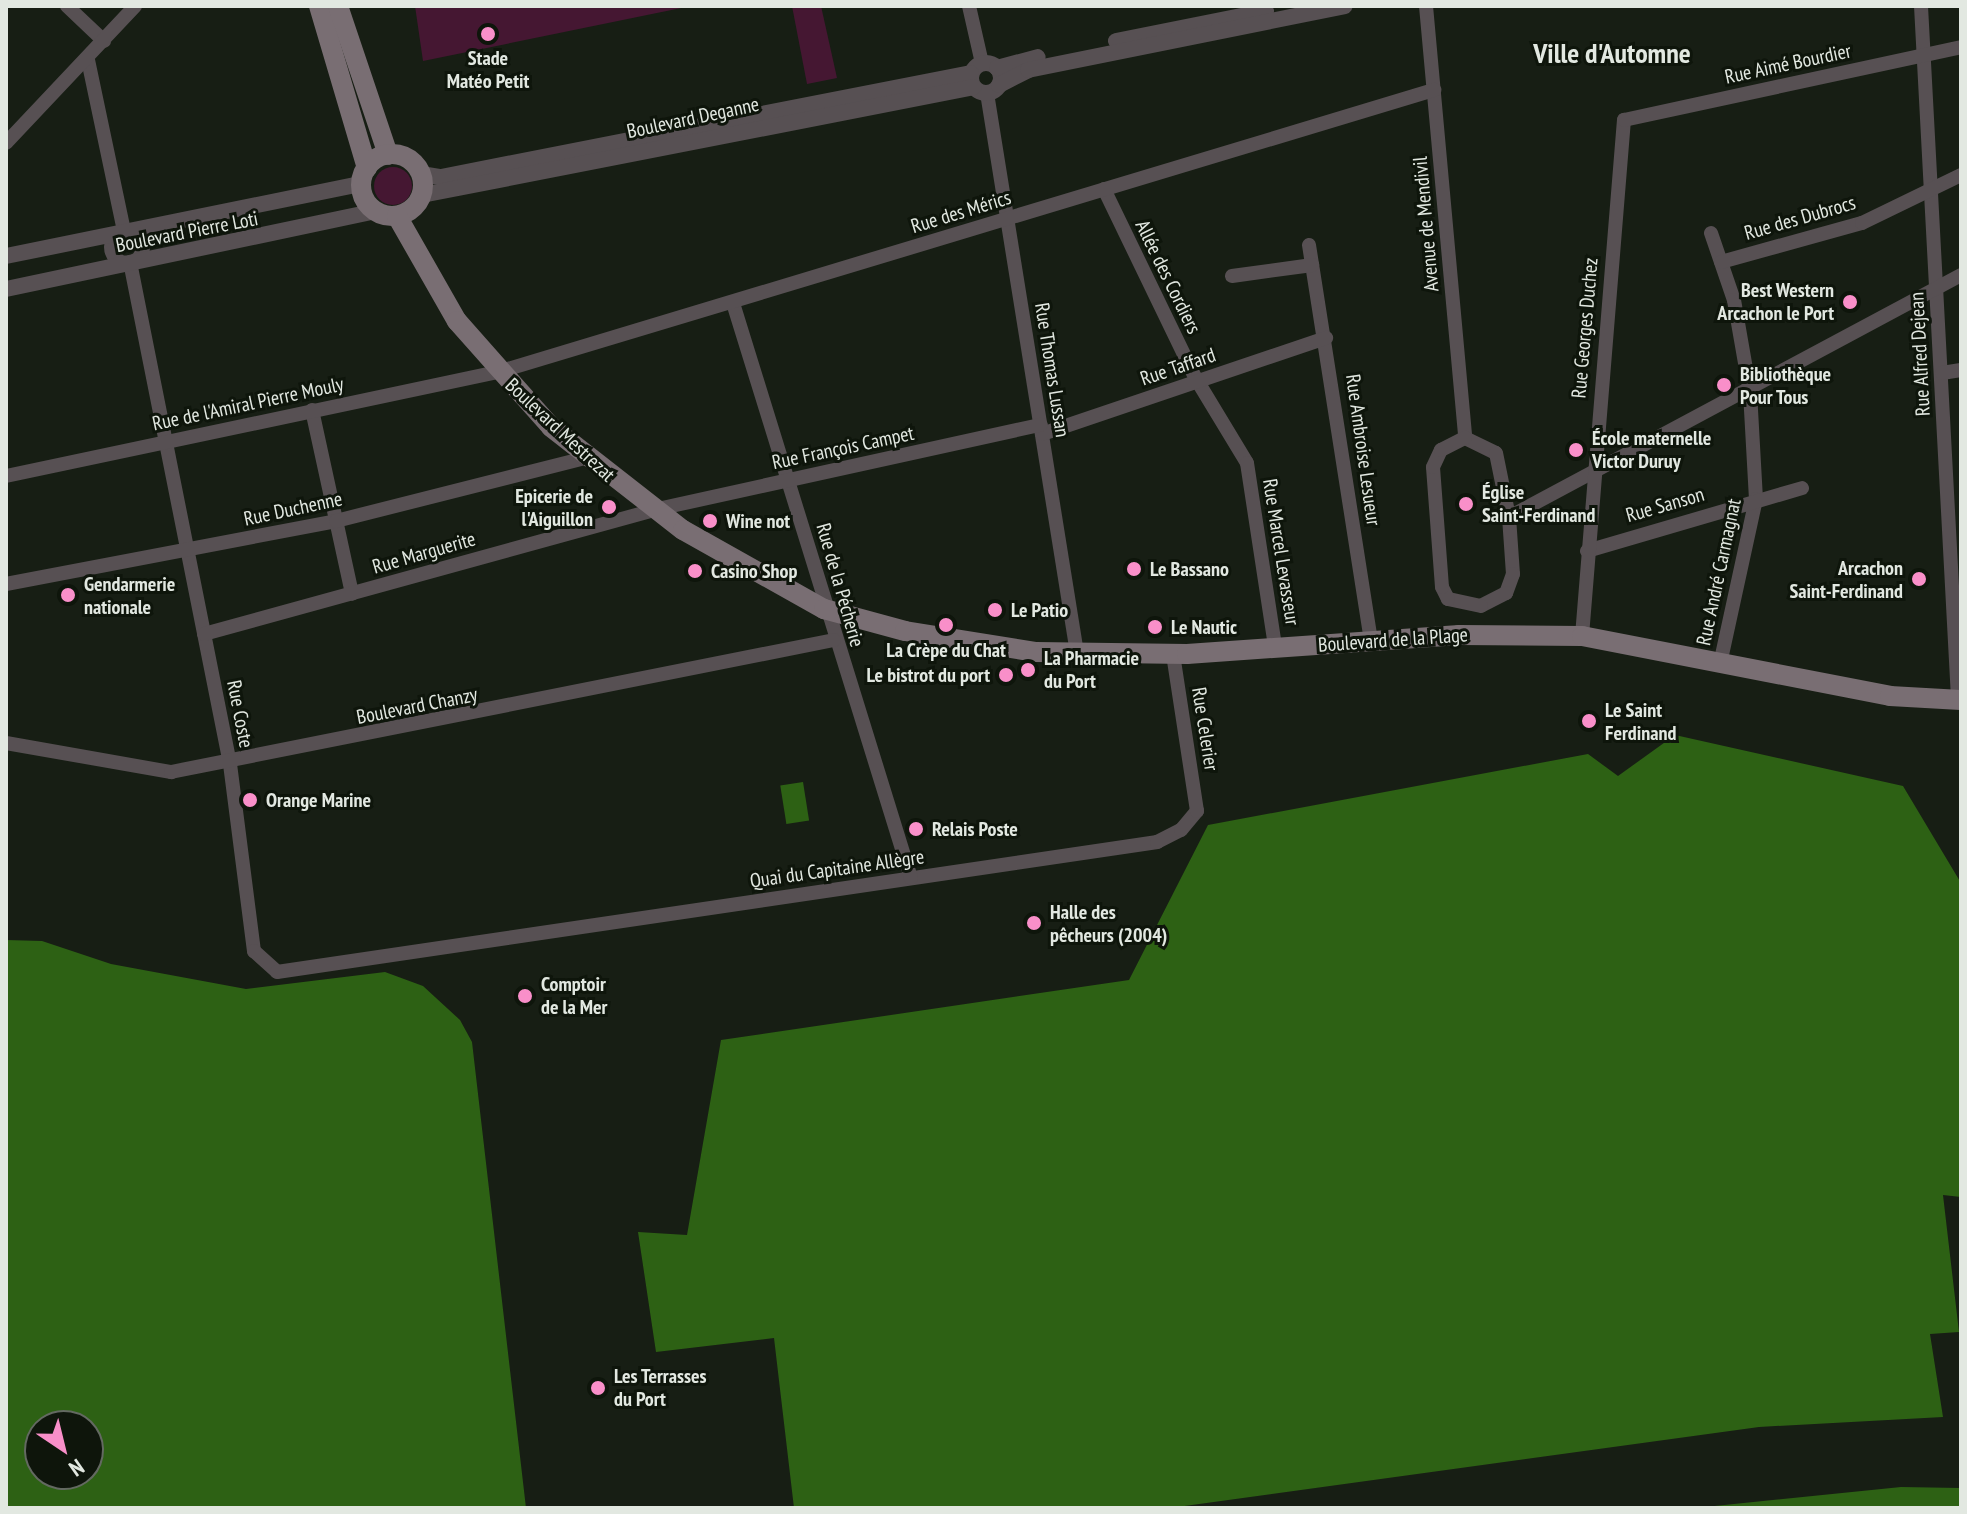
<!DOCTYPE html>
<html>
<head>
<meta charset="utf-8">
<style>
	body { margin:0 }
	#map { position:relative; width:1967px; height:1514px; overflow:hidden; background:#171e14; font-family:"PT Sans Narrow",sans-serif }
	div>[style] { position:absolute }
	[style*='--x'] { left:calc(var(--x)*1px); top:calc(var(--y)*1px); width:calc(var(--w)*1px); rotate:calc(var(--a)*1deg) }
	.green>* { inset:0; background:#451732 }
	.round { border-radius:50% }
	.water>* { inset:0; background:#2d6114; transform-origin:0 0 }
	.minor>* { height:14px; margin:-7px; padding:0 7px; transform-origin:7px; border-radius:7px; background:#575053 }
	.minor>.ring { margin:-7px; padding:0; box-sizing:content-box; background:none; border:14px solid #575053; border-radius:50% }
	.tertiary>* { height:16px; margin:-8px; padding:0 8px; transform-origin:8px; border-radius:8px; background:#575053 }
	.tertiary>.ring { margin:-8px; padding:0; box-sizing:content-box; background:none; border:16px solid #575053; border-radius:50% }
	.secondary>* { height:20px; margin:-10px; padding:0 10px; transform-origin:10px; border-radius:10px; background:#796e73 }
	.secondary>.ring { margin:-10px; padding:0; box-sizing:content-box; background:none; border:20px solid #796e73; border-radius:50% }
	.dots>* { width:22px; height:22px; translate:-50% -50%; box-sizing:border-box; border:4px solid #0e150b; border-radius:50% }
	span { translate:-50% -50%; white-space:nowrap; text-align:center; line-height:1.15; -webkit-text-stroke:6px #0e150b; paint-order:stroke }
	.poi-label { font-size:20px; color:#e2e8e1; font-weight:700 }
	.right { translate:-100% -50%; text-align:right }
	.left { translate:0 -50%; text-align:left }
	.street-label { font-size:20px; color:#e2e8e1 }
	.district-label { font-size:28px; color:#e2e8e1; font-weight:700 }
	.frame { position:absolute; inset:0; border:8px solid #e2e8e1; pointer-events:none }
	.north { position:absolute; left:24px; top:1410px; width:80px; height:80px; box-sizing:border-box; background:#0e150b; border:2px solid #636961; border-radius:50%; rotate:145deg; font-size:22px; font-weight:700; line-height:32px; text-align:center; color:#e2e8e1 }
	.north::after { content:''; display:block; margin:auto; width:28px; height:36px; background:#f98fc9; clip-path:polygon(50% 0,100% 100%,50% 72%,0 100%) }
</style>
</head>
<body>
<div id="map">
	<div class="green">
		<div style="clip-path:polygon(415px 6px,691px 6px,423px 61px)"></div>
		<div style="clip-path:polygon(792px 6px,821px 6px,837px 78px,807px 84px)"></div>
		<div class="round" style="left:374px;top:167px;width:38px;height:38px"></div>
	</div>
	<div class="water">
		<div style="clip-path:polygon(1675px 735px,1903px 786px,1961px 883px,1961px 1197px,1943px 1195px,1959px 1332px,1930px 1334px,1943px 1417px,1759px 1427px,1170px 1508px,794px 1508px,774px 1338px,656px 1352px,638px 1232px,687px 1235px,721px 1040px,1129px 980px,1208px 825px,1588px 754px,1618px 776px)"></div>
		<div style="left:803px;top:782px;width:39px;height:23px;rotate:81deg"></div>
		<div style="clip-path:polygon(evenodd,6px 940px,42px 941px,111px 964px,246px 989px,385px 972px,423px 986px,460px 1020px,472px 1042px,526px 1508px,6px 1508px,6px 940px,40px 1426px,88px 1426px,88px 1474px,40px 1474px,40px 1426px)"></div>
		<div style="clip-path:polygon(1901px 1487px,1961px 1488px,1961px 1508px,1695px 1508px)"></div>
	</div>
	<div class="minor">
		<div style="--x:67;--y:6;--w:51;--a:43.4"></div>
		<div style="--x:969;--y:6;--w:58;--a:77.2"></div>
		<div style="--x:1426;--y:6;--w:434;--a:84.8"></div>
		<div style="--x:1921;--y:6;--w:694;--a:86.94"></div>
		<div style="--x:88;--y:60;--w:175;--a:78.1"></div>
		<div style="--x:987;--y:93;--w:567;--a:80.87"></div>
		<div style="--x:6;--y:143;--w:188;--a:-46.7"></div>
		<div style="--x:1104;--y:189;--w:209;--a:64.2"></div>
		<div style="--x:1195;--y:377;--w:100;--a:58.8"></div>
		<div style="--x:1247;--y:463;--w:185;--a:81.3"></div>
		<div class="ring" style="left:111px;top:231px;width:18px;height:18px"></div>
		<div style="--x:1711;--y:233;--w:71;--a:71.1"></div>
		<div style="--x:1734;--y:300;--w:93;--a:80.1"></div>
		<div style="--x:1750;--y:392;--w:107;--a:86.8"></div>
		<div style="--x:1756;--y:499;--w:169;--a:102.3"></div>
		<div style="--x:1309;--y:245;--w:402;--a:81.1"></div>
		<div style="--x:130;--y:262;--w:512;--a:78.73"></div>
		<div style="--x:230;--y:764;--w:189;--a:82.7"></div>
		<div style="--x:254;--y:951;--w:31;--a:42"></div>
		<div style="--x:277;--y:972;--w:890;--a:-8.4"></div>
		<div style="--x:1157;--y:842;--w:27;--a:-27"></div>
		<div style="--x:1181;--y:830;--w:25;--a:-50"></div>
		<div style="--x:1197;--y:811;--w:159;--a:-98.7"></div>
		<div style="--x:1721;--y:262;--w:146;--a:-15.5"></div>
		<div style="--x:1862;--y:223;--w:110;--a:-25.9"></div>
		<div style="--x:1232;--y:276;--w:81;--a:-7.8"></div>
		<div style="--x:733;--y:303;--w:602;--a:72.8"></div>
		<div style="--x:1942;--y:373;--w:19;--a:-9"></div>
		<div style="--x:312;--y:410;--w:188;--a:77.7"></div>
		<div style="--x:1042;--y:434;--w:300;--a:-18.7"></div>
		<div style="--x:1465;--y:438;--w:34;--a:26"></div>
		<div style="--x:1496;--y:453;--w:65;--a:78.5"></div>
		<div style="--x:1509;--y:517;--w:57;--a:86"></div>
		<div style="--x:1513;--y:574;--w:20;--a:110"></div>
		<div style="--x:1506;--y:593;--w:28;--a:153"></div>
		<div style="--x:1481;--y:606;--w:34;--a:-168"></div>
		<div style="--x:1448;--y:599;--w:13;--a:-117"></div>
		<div style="--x:1442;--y:587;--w:120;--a:-94.3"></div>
		<div style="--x:1433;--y:467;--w:19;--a:-65"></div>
		<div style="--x:1441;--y:450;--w:27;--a:-27"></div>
		<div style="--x:6;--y:476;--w:503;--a:-11.94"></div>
		<div style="--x:498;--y:372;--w:978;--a:-16.77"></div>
		<div style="--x:1509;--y:517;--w:513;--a:-28.16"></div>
		<div style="--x:1587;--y:551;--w:224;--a:-16.3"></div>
		<div style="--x:6;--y:584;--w:336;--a:-10.8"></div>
		<div style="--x:336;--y:521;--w:257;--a:-14.2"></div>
		<div style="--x:204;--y:634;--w:466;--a:-15.4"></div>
		<div style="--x:653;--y:510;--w:397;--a:-12.4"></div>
		<div style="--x:1582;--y:636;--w:518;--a:-85.35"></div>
		<div style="--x:1624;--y:120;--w:345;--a:-12.2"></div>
		<div style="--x:6;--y:743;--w:168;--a:10"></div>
		<div style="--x:171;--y:772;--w:676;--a:-11.26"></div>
	</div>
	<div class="tertiary">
		<div style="--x:1116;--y:41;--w:153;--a:-11.3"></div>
		<div class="ring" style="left:971px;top:63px;width:14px;height:14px"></div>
		<div style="--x:997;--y:68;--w:42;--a:-15"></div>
		<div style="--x:999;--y:85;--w:33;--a:-27"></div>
		<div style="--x:1028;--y:70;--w:323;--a:-11.4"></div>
		<div style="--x:421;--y:174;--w:20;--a:9"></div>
		<div style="--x:441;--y:177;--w:540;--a:-11.1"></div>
		<div style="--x:422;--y:195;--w:562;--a:-11.07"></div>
		<div style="--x:6;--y:256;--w:362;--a:-11.5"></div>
		<div style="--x:6;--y:289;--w:377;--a:-11.9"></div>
	</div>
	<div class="secondary">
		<div style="--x:319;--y:6;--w:169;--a:73.5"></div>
		<div style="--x:338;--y:6;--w:157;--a:71.4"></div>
		<div class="ring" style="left:361px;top:154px;width:42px;height:42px"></div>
		<div style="--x:397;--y:216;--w:121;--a:60.3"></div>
		<div style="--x:457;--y:321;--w:142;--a:48.4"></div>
		<div style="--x:551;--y:427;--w:167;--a:38"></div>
		<div style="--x:683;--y:530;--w:162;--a:29.3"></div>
		<div style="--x:824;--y:609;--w:84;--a:15.2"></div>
		<div style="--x:905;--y:631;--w:133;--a:9.1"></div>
		<div style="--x:1036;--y:652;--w:151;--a:0.8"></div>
		<div style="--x:1187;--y:654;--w:273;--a:-4"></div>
		<div style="--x:1459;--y:635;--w:123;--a:0.5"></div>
		<div style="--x:1582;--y:636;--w:314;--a:11"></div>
		<div style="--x:1890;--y:696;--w:71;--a:3.2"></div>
	</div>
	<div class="dots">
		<div style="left:488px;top:34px;background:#f98fc9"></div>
		<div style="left:1850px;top:302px;background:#f98fc9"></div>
		<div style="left:1724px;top:385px;background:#f98fc9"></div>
		<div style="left:1576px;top:450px;background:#f98fc9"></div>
		<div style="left:1466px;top:504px;background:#f98fc9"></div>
		<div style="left:609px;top:507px;background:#f98fc9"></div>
		<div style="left:710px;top:521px;background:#f98fc9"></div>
		<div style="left:1134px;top:569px;background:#f98fc9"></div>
		<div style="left:695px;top:571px;background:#f98fc9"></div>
		<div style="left:1919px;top:579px;background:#f98fc9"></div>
		<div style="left:68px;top:595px;background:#f98fc9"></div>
		<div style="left:995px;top:610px;background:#f98fc9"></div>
		<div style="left:946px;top:625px;background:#f98fc9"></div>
		<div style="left:1155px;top:627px;background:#f98fc9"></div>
		<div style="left:1028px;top:670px;background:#f98fc9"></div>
		<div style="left:1006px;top:675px;background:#f98fc9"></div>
		<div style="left:1589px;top:721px;background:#f98fc9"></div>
		<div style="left:250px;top:800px;background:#f98fc9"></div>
		<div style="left:916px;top:829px;background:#f98fc9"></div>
		<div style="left:1034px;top:923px;background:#f98fc9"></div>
		<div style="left:525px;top:996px;background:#f98fc9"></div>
		<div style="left:598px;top:1388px;background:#f98fc9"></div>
	</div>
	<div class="poi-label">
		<span style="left:488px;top:70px">Stade<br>Matéo Petit</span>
		<span class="right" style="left:1834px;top:302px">Best Western<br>Arcachon le Port</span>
		<span class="left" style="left:1740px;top:386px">Bibliothèque<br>Pour Tous</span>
		<span class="left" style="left:1592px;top:450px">École maternelle<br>Victor Duruy</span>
		<span class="left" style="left:1482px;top:504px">Église<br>Saint-Ferdinand</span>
		<span class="right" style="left:593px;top:508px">Epicerie de<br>l'Aiguillon</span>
		<span class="left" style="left:726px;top:521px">Wine not</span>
		<span class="right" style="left:1903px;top:580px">Arcachon<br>Saint-Ferdinand</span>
		<span class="left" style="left:1150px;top:569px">Le Bassano</span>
		<span class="left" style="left:711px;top:571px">Casino Shop</span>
		<span class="left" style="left:84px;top:596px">Gendarmerie<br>nationale</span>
		<span class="left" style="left:1011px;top:610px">Le Patio</span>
		<span class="left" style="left:1171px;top:627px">Le Nautic</span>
		<span style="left:946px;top:650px">La Crèpe du Chat</span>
		<span class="left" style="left:1044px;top:670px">La Pharmacie<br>du Port</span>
		<span class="right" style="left:990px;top:675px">Le bistrot du port</span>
		<span class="left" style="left:1605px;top:722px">Le Saint<br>Ferdinand</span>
		<span class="left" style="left:266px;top:800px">Orange Marine</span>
		<span class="left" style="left:932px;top:829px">Relais Poste</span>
		<span class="left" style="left:1050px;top:924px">Halle des<br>pêcheurs (2004)</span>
		<span class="left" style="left:541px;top:996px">Comptoir<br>de la Mer</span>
		<span class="left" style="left:614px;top:1388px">Les Terrasses<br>du Port</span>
	</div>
	<div class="street-label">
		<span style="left:1788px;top:64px;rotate:-12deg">Rue Aimé Bourdier</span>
		<span style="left:693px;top:118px;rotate:-12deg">Boulevard Deganne</span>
		<span style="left:961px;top:212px;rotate:-17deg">Rue des Mérics</span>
		<span style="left:1800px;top:218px;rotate:-16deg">Rue des Dubrocs</span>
		<span style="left:1426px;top:224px;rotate:-95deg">Avenue de Mendivil</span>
		<span style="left:187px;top:232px;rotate:-11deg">Boulevard Pierre Loti</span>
		<span style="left:1168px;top:277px;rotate:64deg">Allée des Cordiers</span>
		<span style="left:1585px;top:328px;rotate:-85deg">Rue Georges Duchez</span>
		<span style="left:1920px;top:354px;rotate:-93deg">Rue Alfred Dejean</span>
		<span style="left:1178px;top:367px;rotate:-19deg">Rue Taffard</span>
		<span style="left:1052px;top:370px;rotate:81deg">Rue Thomas Lussan</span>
		<span style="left:248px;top:404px;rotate:-12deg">Rue de l'Amiral Pierre Mouly</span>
		<span style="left:560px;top:430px;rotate:43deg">Boulevard Mestrezat</span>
		<span style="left:843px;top:448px;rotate:-12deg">Rue François Campet</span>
		<span style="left:1363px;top:450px;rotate:82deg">Rue Ambroise Lesueur</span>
		<span style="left:1665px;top:505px;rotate:-16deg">Rue Sanson</span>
		<span style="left:293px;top:509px;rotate:-12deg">Rue Duchenne</span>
		<span style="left:1281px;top:552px;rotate:81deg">Rue Marcel Levasseur</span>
		<span style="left:424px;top:553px;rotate:-16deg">Rue Marguerite</span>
		<span style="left:1719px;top:572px;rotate:-78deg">Rue André Carmagnat</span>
		<span style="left:840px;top:585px;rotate:74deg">Rue de la Pécherie</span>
		<span style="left:1393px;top:640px;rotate:-4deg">Boulevard de la Plage</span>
		<span style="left:417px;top:706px;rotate:-11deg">Boulevard Chanzy</span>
		<span style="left:240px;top:714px;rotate:79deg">Rue Coste</span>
		<span style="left:1205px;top:729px;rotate:81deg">Rue Celerier</span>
		<span style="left:837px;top:869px;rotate:-8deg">Quai du Capitaine Allègre</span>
	</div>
	<div class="district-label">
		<span style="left:1612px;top:53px">Ville d'Automne</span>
	</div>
	<div class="frame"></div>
	<div class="north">N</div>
</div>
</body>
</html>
